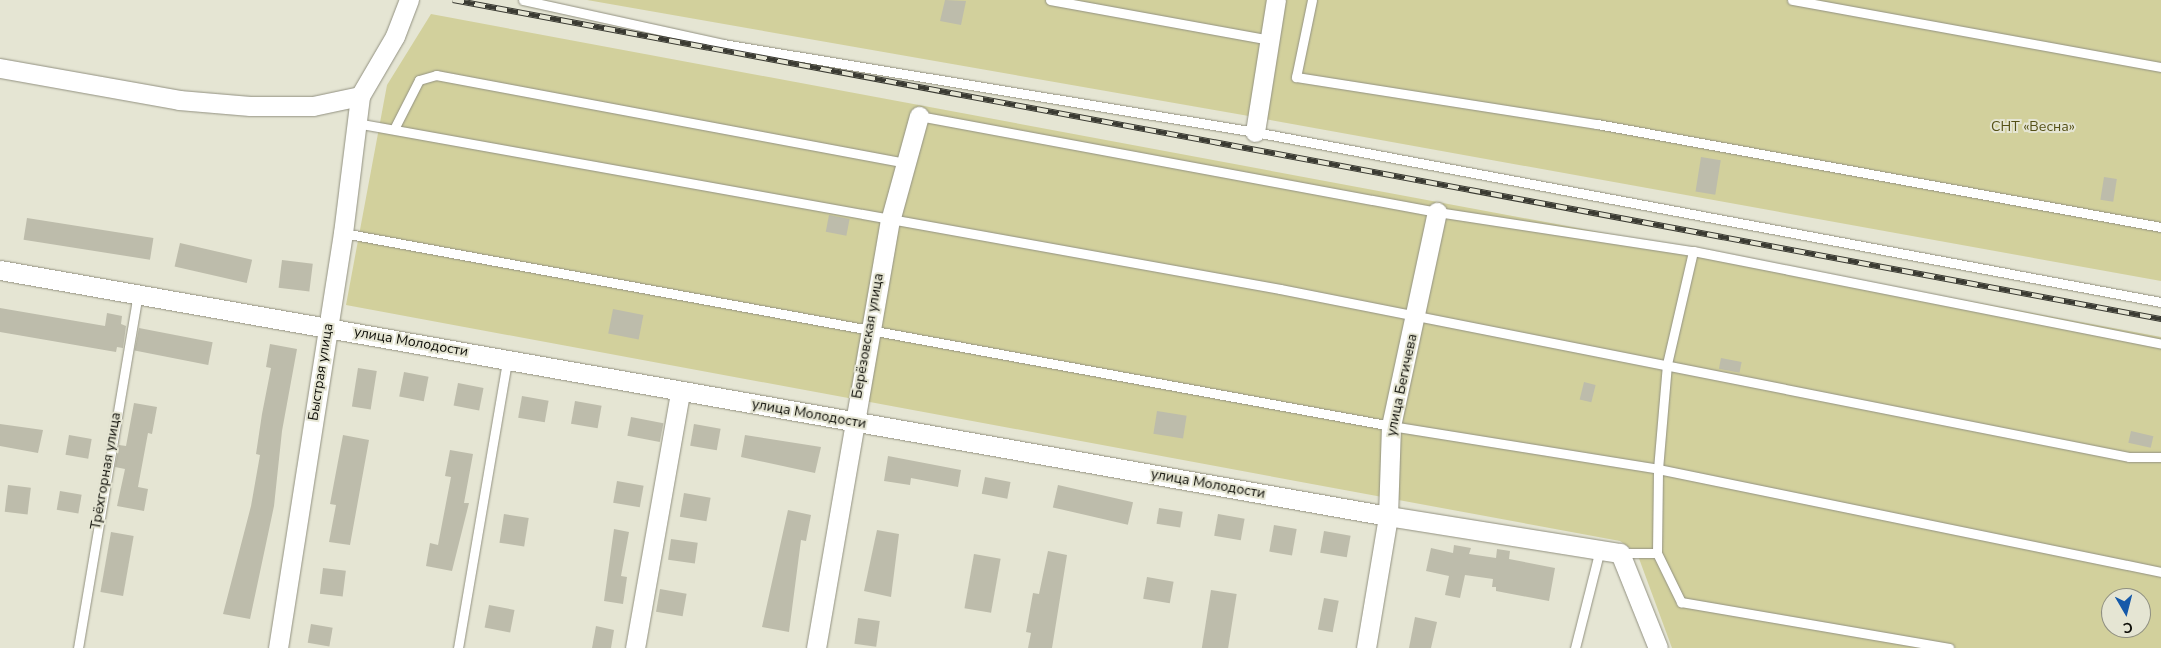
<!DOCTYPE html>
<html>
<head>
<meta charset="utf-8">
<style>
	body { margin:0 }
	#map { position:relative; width:2161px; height:648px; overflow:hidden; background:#e5e5d3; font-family:"Nunito Sans",sans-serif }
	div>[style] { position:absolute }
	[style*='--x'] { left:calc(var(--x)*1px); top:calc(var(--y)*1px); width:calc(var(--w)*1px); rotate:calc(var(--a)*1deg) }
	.green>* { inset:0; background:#d2d09c }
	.building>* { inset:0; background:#bdbcab; transform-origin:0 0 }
	.roads { filter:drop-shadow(0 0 1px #929181) drop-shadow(0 0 1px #929181) }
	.lane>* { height:9px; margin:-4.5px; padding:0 4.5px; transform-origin:4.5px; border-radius:4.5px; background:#fff }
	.street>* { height:19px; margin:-9.5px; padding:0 9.5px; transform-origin:9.5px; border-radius:9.5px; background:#fff }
	.rail>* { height:5.5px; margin-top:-2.75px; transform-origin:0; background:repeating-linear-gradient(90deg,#e5e5d3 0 11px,#3a3a32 0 22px); box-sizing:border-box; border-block:1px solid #3a3a32 }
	span { translate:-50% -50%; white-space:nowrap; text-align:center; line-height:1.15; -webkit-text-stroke:4px #e5e5d3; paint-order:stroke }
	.park-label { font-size:14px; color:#545016 }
	.street-label { font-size:14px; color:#0d0d07 }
	.north { position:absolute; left:2101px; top:588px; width:50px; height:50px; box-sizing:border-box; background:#e5e5d3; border:1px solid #8f8f81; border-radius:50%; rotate:172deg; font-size:14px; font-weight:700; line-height:20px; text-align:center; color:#0d0d07 }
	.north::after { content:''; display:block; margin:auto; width:18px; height:22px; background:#1559a9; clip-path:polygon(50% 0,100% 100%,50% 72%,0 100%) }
</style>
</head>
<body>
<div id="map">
	<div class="green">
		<div style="clip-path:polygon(587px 0,2161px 0,2161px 281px,1243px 115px)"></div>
		<div style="clip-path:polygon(evenodd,431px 14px,2161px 337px,2161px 648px,1672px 648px,1637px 553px,1620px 541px,346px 305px,387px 85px,431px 14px,2111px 598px,2141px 598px,2141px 628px,2111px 628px,2111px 598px)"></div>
	</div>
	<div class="building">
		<div style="clip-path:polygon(945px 0,966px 1px,961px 25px,940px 21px)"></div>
		<div style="left:1701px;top:157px;width:20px;height:35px;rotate:9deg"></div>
		<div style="left:2104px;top:177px;width:13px;height:23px;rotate:9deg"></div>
		<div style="left:829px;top:215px;width:21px;height:17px;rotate:11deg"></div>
		<div style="left:27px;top:218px;width:128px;height:22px;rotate:9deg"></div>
		<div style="left:180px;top:243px;width:74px;height:24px;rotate:13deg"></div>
		<div style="left:282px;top:260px;width:31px;height:28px;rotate:7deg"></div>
		<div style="clip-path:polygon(0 308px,105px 326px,107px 313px,122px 316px,121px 324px,126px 326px,123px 348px,117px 347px,116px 352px,0 332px)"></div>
		<div style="left:613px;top:309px;width:31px;height:25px;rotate:11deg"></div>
		<div style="left:139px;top:328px;width:75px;height:23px;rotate:11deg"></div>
		<div style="clip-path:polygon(270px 344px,297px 349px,282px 431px,274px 506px,250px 619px,223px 614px,251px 506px,260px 455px,256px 454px,262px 414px,271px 368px,266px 367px)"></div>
		<div style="left:1721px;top:358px;width:21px;height:11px;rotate:11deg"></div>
		<div style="left:358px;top:368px;width:19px;height:39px;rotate:9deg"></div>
		<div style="left:404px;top:372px;width:25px;height:25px;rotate:11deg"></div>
		<div style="left:1584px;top:382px;width:12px;height:18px;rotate:14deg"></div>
		<div style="left:458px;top:383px;width:26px;height:23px;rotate:11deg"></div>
		<div style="left:522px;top:396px;width:27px;height:22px;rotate:10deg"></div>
		<div style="left:575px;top:401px;width:27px;height:23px;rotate:10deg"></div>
		<div style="clip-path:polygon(134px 403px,157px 407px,152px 434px,148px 433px,138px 487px,148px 489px,144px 511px,117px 506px,125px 469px,115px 467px,119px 445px,126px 446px)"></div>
		<div style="left:1157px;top:411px;width:30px;height:23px;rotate:9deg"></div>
		<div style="left:631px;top:417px;width:33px;height:19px;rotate:11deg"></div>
		<div style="clip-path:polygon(0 424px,43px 430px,38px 453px,0 446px)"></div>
		<div style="left:694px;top:424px;width:27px;height:22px;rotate:10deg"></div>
		<div style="left:2131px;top:431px;width:23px;height:12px;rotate:13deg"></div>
		<div style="left:69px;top:435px;width:23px;height:20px;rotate:10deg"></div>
		<div style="clip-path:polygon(343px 435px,369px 440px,350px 545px,329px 542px,336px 505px,330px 504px)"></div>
		<div style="clip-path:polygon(745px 435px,821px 447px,815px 473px,741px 457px)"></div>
		<div style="clip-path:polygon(450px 450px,473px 454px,464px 503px,469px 503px,452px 571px,426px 566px,430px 543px,438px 545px,451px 477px,445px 476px)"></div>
		<div style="clip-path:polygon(888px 456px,961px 470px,958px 487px,911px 478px,910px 485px,884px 481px)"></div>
		<div style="left:985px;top:477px;width:26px;height:17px;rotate:11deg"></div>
		<div style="left:617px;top:481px;width:27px;height:22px;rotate:10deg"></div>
		<div style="left:8px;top:485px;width:23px;height:27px;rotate:7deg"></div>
		<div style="left:1058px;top:485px;width:77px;height:23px;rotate:13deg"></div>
		<div style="left:60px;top:491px;width:22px;height:19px;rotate:10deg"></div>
		<div style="left:684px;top:493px;width:27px;height:24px;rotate:10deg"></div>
		<div style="left:1159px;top:508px;width:24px;height:16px;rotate:9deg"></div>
		<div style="clip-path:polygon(788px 510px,811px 515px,806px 541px,801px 540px,789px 632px,762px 627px)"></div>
		<div style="left:504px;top:514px;width:25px;height:29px;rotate:9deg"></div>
		<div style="left:1218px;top:514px;width:27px;height:22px;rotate:10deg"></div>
		<div style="left:1274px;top:525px;width:23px;height:27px;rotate:10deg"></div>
		<div style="clip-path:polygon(614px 529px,629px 532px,621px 576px,627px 577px,623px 604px,604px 601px)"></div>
		<div style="clip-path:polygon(877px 530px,899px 534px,891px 597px,864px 591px)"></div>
		<div style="left:1324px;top:531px;width:27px;height:22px;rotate:10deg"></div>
		<div style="left:111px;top:532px;width:23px;height:61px;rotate:10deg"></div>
		<div style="left:671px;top:539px;width:27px;height:21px;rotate:8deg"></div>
		<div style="clip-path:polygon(1454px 545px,1471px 548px,1469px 554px,1496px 558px,1497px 549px,1510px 551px,1509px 559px,1555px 568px,1549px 601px,1496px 591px,1496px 587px,1492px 587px,1493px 579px,1465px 575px,1460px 598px,1445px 595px,1449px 576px,1426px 571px,1431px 548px,1453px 553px)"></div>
		<div style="clip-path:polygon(1048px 551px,1067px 555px,1052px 648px,1028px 648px,1031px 633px,1026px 632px,1033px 593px,1039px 594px)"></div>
		<div style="left:974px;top:554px;width:27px;height:55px;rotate:10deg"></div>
		<div style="left:323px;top:568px;width:23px;height:26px;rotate:7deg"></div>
		<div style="left:1147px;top:577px;width:27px;height:22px;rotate:10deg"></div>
		<div style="left:660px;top:589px;width:27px;height:23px;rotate:10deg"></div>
		<div style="left:1211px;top:590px;width:26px;height:59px;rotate:9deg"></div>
		<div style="left:1324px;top:598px;width:15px;height:32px;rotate:11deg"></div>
		<div style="left:489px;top:605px;width:26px;height:23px;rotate:11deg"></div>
		<div style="clip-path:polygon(1415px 617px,1437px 622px,1431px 648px,1409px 648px)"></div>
		<div style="left:858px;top:618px;width:22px;height:26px;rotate:8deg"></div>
		<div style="left:311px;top:624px;width:22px;height:19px;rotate:10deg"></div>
		<div style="clip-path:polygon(596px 626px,614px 630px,611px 648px,592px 648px)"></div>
	</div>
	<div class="roads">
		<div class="lane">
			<div style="--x:523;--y:0;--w:205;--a:12.4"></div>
			<div style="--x:723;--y:44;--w:539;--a:9.39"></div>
			<div style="--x:1255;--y:132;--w:922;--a:10.63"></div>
			<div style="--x:1050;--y:0;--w:224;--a:10.3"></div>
			<div style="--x:1312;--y:0;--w:79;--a:101.7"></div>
			<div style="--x:1296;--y:77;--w:305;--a:8.9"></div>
			<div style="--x:1597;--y:124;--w:573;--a:10.35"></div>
			<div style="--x:1792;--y:0;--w:375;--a:10.3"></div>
			<div style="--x:919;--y:116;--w:527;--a:10.5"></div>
			<div style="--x:1437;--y:212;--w:259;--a:8.7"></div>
			<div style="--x:1693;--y:251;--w:477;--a:11.2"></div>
			<div style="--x:356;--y:123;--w:939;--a:10.18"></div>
			<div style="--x:1280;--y:289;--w:865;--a:11.19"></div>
			<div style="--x:2129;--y:457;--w:32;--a:0"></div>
			<div style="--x:394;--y:129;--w:55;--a:-63"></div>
			<div style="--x:419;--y:80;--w:18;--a:-16"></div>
			<div style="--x:436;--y:75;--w:476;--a:10.6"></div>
			<div style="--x:343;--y:233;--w:1066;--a:10.43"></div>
			<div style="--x:1391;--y:426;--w:270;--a:9.1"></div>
			<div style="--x:1658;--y:469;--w:513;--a:11.57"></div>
			<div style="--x:1620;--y:553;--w:37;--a:0"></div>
			<div style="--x:1657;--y:553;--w:55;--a:63.9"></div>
			<div style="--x:1681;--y:602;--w:272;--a:9.7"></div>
			<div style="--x:1657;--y:553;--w:84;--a:-89.3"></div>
			<div style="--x:1658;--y:469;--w:105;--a:-85.1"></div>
			<div style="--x:1667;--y:364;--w:116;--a:-77"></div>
			<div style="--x:78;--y:648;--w:358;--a:-80.4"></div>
			<div style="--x:458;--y:648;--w:292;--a:-80.3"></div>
			<div style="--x:1575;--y:648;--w:102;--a:-75.8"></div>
		</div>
		<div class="street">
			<div style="--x:0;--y:68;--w:182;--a:10.1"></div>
			<div style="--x:179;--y:100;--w:71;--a:4.8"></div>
			<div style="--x:250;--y:106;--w:63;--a:0"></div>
			<div style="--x:313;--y:106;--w:48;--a:-12"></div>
			<div style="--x:360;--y:96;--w:69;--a:-59.7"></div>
			<div style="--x:395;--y:36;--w:39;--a:-69"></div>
			<div style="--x:1255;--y:132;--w:134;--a:-81"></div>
			<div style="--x:0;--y:270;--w:1410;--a:10.05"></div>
			<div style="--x:1388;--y:516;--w:235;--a:9.1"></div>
			<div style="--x:1620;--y:553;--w:102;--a:68.2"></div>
			<div style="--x:278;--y:648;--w:420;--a:-81.1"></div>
			<div style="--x:343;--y:233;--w:138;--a:-82.9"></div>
			<div style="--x:635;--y:648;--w:260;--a:-80"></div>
			<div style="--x:816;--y:648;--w:433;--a:-80.2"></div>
			<div style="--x:890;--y:221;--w:109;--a:-74.6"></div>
			<div style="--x:1366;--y:648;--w:134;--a:-80.5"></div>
			<div style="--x:1388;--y:516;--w:90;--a:-88.1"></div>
			<div style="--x:1391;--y:426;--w:219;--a:-77.9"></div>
		</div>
	</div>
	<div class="rail">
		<div style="--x:453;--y:0;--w:1738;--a:10.58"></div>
	</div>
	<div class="park-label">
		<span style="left:2033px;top:127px">СНТ «Весна»</span>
	</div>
	<div class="street-label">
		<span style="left:868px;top:336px;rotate:-80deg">Берёзовская улица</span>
		<span style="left:411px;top:342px;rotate:10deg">улица Молодости</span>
		<span style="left:321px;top:372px;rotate:-81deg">Быстрая улица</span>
		<span style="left:1402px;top:385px;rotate:-78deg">улица Бегичева</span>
		<span style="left:809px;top:414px;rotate:10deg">улица Молодости</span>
		<span style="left:106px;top:471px;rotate:-80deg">Трёхгорная улица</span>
		<span style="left:1208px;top:484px;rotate:10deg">улица Молодости</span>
	</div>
	<div class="north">С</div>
</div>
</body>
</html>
